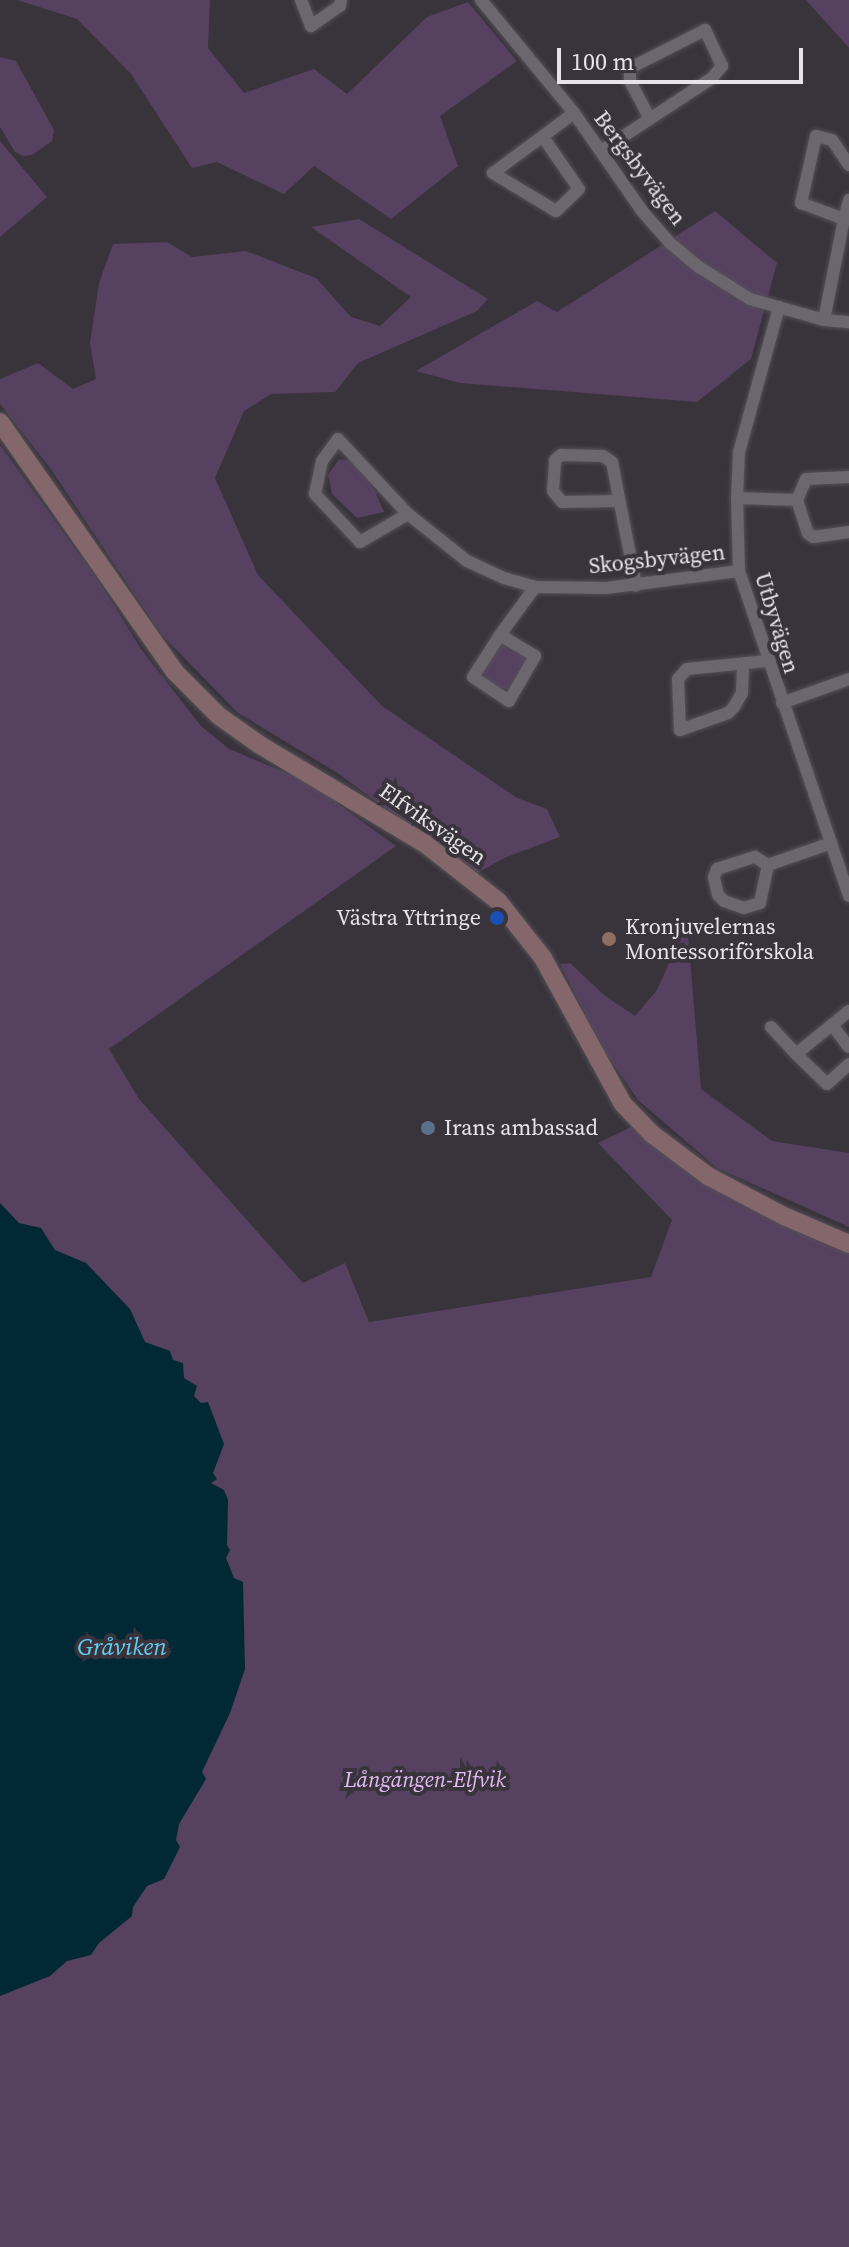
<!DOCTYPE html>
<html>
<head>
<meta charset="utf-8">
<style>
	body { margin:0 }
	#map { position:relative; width:849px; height:2247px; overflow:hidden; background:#39333b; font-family:"Source Serif 4",serif }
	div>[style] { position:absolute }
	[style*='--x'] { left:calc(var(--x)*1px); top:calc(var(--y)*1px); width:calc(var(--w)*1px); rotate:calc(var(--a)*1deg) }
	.green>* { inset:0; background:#564160 }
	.water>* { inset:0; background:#002935 }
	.roads { filter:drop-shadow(0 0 2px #544f56) drop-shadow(0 0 2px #544f56) }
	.street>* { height:12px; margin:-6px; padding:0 6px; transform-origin:6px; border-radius:6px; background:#6c666f }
	.secondary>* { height:18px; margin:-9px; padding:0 9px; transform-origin:9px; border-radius:9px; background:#84676a }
	.dots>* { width:22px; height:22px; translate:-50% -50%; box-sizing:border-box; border:4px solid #39333b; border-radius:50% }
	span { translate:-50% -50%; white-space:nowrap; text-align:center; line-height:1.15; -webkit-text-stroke:8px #39333b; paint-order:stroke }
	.street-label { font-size:22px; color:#e7e4e9 }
	.poi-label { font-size:22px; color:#e7e4e9 }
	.right { translate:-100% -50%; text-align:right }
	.left { translate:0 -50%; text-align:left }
	.park-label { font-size:22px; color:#e3bcf6; font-style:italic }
	.water-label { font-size:24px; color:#60cef2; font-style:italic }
	.scale { position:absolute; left:557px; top:48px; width:246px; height:36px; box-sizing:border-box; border:4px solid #e7e4e9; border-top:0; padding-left:10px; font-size:24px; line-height:28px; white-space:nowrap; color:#e7e4e9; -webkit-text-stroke:6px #39333b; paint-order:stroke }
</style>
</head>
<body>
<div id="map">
	<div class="green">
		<div style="clip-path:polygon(17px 0,210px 0,208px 48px,244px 93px,314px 69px,347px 94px,427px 17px,468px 2px,517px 61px,440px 116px,458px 166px,391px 219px,314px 166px,284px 194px,217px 162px,192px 168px,131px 74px,77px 19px)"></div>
		<div style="clip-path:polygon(806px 0,849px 0,849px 48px)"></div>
		<div style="clip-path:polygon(0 57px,16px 61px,54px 130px,52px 141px,32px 155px,23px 156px,15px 152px,0 127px)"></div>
		<div style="clip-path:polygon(0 141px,47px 197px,0 237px)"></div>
		<div style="clip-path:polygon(715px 211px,777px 263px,751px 359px,697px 402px,460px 383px,416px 371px,537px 301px,557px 312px)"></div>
		<div style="clip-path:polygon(359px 219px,488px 299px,477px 311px,358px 363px,335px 392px,271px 394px,244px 411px,215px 478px,258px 575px,382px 706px,517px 798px,547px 809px,560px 837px,504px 858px,476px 874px,336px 772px,238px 713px,161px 634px,50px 468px,0 404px,0 379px,38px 363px,73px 389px,96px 379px,90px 343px,99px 283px,113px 244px,167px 242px,192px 257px,246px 251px,316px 278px,351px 317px,380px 326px,411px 297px,311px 227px)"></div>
		<div style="clip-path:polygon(0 445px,100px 583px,141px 649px,201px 726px,229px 749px,308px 782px,396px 846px,109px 1049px,139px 1099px,303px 1283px,345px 1263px,369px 1322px,651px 1277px,672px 1220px,598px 1143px,631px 1127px,714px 1184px,849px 1252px,849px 2247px,0 2247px)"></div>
		<div style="clip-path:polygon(339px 459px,353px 461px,375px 491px,384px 512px,357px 518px,332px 494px,328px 475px)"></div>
		<div style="clip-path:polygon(509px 644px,522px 653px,525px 660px,511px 688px,503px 689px,485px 682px,483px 672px,499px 645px)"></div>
		<div style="clip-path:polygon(687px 923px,701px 1089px,772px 1141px,849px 1153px,849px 1227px,717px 1168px,638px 1100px,603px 1049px,560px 964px,570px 963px,604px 995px,635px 1016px,657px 990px)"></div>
	</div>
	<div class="water">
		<div style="clip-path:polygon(0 1203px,19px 1223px,41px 1228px,55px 1250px,86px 1263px,130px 1309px,145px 1342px,170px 1351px,173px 1360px,183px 1363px,184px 1378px,197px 1386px,194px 1396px,201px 1403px,208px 1402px,224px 1444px,213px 1473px,217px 1479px,211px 1483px,224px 1490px,228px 1500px,227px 1545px,230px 1550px,226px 1558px,234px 1578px,243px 1582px,245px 1669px,230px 1713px,202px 1772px,206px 1779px,179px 1824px,176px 1840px,180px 1847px,164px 1879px,147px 1886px,133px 1907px,132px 1916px,99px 1943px,91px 1955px,67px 1961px,50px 1976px,0 1996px)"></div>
	</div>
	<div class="roads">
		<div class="street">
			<div style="--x:301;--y:0;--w:28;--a:69"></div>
			<div style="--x:311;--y:26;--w:35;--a:-35"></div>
			<div style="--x:340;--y:6;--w:6;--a:-81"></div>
			<div style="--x:481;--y:0;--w:146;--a:50.5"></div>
			<div style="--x:574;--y:113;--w:119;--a:55.2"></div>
			<div style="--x:642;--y:211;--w:43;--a:48.8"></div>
			<div style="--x:670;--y:243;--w:38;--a:40"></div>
			<div style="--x:699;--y:267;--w:60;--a:32.1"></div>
			<div style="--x:750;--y:299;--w:77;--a:15.8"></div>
			<div style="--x:824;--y:320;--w:25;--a:5"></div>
			<div style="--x:543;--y:137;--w:63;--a:55.3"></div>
			<div style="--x:579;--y:189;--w:32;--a:136"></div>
			<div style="--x:556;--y:211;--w:74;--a:-148.9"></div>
			<div style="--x:493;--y:173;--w:101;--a:-36.5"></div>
			<div style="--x:601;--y:151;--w:133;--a:-33.3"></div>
			<div style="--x:712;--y:78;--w:16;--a:-50"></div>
			<div style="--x:722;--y:66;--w:40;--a:-115"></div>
			<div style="--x:705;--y:30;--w:84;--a:153.1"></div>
			<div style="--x:630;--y:68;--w:13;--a:90"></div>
			<div style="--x:630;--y:81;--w:41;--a:62.2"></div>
			<div style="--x:849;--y:165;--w:30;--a:-124"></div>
			<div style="--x:832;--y:140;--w:16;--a:-166"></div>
			<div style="--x:816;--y:136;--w:69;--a:102.6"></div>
			<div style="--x:801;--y:203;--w:46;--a:20.4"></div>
			<div style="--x:844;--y:219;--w:20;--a:-75"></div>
			<div style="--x:779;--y:307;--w:150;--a:105.4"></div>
			<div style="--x:739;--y:452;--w:46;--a:92.5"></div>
			<div style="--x:737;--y:498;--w:73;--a:88.4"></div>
			<div style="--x:739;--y:571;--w:343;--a:71.3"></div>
			<div style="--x:824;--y:320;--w:103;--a:-78.8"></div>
			<div style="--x:849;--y:477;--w:43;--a:177.3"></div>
			<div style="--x:806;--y:479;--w:23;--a:113"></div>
			<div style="--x:797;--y:500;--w:35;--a:72"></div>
			<div style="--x:808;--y:533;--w:6;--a:39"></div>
			<div style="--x:813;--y:537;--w:36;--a:-8"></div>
			<div style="--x:737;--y:498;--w:60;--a:1.9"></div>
			<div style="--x:619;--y:501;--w:57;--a:179"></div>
			<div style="--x:562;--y:502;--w:14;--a:-129"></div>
			<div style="--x:553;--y:491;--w:31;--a:-86"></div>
			<div style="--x:555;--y:460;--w:8;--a:-40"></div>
			<div style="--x:561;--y:455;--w:42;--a:1.4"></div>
			<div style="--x:603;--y:456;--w:11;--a:34"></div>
			<div style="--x:612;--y:462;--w:126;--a:79"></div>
			<div style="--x:408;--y:514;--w:56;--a:149.7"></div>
			<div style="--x:360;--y:542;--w:66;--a:-133.2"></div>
			<div style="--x:315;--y:494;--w:34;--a:-78"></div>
			<div style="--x:322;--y:461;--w:27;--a:-54"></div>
			<div style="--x:338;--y:439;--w:103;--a:47"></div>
			<div style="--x:408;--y:514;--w:75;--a:38.5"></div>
			<div style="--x:467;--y:561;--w:41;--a:24.7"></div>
			<div style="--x:504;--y:578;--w:32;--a:16"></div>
			<div style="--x:535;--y:587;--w:71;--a:0.8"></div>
			<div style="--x:606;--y:588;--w:134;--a:-7.3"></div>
			<div style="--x:500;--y:635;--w:41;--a:31"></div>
			<div style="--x:535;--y:656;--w:52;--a:120"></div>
			<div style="--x:509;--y:701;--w:43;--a:-146.3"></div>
			<div style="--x:473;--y:677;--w:50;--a:-57.3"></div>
			<div style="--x:500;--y:635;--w:59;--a:-53.9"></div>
			<div style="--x:743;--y:664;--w:29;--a:92"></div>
			<div style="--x:742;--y:693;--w:16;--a:120"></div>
			<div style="--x:734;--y:707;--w:8;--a:135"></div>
			<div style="--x:728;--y:713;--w:51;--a:160.5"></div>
			<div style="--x:680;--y:730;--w:51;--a:-92.2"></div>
			<div style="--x:678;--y:679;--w:13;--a:-48"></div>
			<div style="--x:687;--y:669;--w:80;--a:-5.7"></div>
			<div style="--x:782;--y:703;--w:71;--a:-19.7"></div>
			<div style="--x:768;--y:865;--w:39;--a:102"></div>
			<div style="--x:760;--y:903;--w:17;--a:163"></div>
			<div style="--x:744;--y:908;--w:21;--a:-161"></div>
			<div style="--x:724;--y:901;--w:8;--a:-135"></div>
			<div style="--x:718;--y:895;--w:18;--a:-103"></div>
			<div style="--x:714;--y:877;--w:9;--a:-69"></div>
			<div style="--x:717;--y:869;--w:40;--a:-18"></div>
			<div style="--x:755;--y:857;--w:15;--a:32"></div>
			<div style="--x:768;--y:865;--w:67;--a:-19.2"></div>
			<div style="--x:849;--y:1011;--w:68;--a:140.9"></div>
			<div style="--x:796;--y:1054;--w:43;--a:44.1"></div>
			<div style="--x:827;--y:1084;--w:30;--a:-42"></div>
			<div style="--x:833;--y:1026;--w:26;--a:53"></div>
			<div style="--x:771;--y:1027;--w:37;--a:47"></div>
		</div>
		<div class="secondary">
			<div style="--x:0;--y:422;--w:305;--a:55"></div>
			<div style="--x:175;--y:672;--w:62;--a:45"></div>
			<div style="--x:219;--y:716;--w:50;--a:35.3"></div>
			<div style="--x:260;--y:745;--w:191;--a:30.9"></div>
			<div style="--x:424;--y:843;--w:94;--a:38.1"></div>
			<div style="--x:498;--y:901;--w:73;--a:51.7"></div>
			<div style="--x:543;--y:958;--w:166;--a:61.3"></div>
			<div style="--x:623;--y:1104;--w:42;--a:46"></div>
			<div style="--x:652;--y:1134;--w:70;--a:36.9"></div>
			<div style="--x:708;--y:1176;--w:86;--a:27.8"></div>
			<div style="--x:784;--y:1216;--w:71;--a:23.3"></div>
		</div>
	</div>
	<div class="dots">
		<div style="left:497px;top:918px;background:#1a4fb4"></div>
		<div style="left:609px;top:939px;background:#8d6e63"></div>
		<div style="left:428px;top:1128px;background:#5c6f8a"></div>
	</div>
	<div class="street-label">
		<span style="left:640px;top:168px;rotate:53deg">Bergsbyvägen</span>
		<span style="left:657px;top:559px;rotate:-6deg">Skogsbyvägen</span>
		<span style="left:777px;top:623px;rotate:73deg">Utbyvägen</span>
		<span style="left:433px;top:824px;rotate:35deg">Elfviksvägen</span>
	</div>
	<div class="poi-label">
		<span class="right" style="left:481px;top:918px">Västra Yttringe</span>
		<span class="left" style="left:625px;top:939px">Kronjuvelernas<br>Montessoriförskola</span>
		<span class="left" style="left:444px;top:1128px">Irans ambassad</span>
	</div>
	<div class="park-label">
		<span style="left:425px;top:1780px">Långängen-Elfvik</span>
	</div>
	<div class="water-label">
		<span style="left:122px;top:1647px">Gråviken</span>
	</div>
	<div class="scale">100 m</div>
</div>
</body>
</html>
